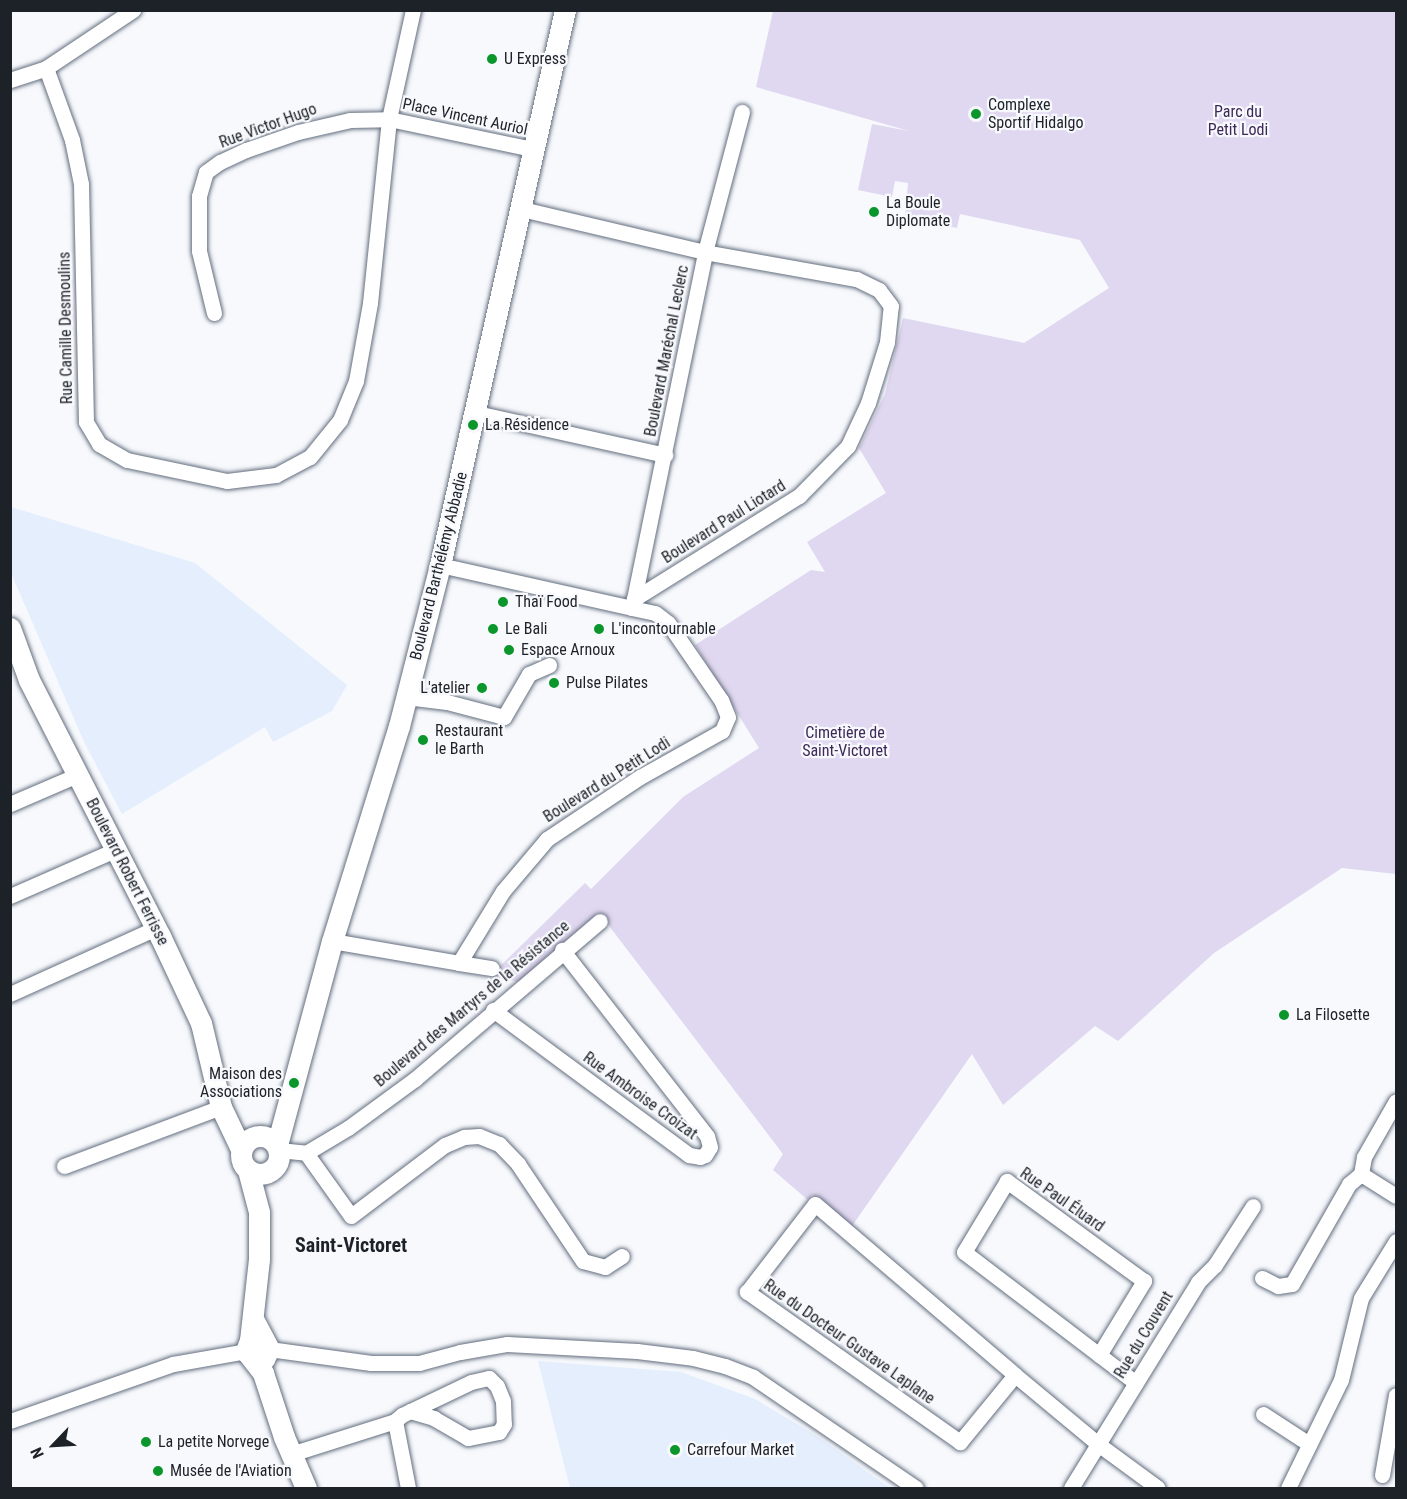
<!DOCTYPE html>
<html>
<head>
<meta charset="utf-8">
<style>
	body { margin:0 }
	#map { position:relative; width:1407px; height:1499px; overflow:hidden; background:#f7f9fd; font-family:"Roboto Condensed",sans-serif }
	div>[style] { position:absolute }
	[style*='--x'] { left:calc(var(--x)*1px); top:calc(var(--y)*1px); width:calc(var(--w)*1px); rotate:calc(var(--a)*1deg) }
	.built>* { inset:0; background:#e4eefd }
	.green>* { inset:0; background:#e0d7f0 }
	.roads { filter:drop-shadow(0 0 2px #636e7e) drop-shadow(0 0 2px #636e7e) }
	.street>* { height:15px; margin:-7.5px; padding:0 7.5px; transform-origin:7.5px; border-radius:7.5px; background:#fff }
	.secondary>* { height:21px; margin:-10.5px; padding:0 10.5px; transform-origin:10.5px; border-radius:10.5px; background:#fff }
	.secondary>.ring { margin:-10.5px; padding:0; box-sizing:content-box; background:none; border:21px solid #fff; border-radius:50% }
	.dots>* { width:16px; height:16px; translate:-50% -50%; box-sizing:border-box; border:3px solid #f7f9fd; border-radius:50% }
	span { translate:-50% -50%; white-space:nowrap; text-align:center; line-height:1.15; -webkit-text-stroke:4.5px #f7f9fd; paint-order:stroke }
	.poi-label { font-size:16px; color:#1d2228 }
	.left { translate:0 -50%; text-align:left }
	.right { translate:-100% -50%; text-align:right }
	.park-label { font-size:16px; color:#3d2857 }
	.street-label { font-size:16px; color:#1d2228 }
	.quarter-label { font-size:20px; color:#1d2228; font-weight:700 }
	.frame { position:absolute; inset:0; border:12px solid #1d2228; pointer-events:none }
	.north { position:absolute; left:24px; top:1415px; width:60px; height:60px; -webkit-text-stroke:4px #f7f9fd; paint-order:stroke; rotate:245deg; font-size:16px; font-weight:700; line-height:24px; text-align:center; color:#1d2228 }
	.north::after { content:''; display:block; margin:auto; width:21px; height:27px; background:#1d2228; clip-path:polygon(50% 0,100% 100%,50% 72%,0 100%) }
</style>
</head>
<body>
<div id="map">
	<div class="built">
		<div style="clip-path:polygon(11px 507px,195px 563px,347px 685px,332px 711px,273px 742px,265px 727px,122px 814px,85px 744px,11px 573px)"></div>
		<div style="clip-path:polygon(538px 1361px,681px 1372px,755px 1399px,817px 1436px,890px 1488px,570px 1488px)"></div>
	</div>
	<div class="green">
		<div style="clip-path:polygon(773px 11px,1396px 11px,1396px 874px,1342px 868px,1214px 953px,1118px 1041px,1095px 1026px,1003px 1105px,972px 1054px,852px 1226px,813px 1195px,808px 1200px,773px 1170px,783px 1154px,600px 914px,519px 982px,490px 976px,585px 883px,591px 889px,683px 797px,759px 748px,695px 645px,811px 570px,825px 572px,807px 542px,886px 493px,859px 448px,885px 394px,903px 318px,1024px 343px,1109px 288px,1080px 240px,960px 214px,957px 228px,905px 217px,908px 183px,895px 181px,892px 197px,858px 190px,872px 124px,909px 131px,756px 87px)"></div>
	</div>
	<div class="roads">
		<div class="street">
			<div style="--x:46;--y:68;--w:77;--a:70.1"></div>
			<div style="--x:72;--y:140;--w:45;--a:78.4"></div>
			<div style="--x:81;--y:184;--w:238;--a:88.8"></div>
			<div style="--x:86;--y:422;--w:26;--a:59"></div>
			<div style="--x:99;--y:444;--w:32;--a:30"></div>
			<div style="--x:127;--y:460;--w:102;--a:11.9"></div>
			<div style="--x:227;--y:481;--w:49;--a:-7"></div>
			<div style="--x:276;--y:475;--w:38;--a:-28"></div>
			<div style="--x:310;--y:457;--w:48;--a:-51"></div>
			<div style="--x:340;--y:420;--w:42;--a:-67.7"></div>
			<div style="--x:356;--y:381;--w:79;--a:-79.8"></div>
			<div style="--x:370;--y:303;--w:185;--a:-84.1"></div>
			<div style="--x:389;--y:119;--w:112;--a:-77.6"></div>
			<div style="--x:10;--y:80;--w:38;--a:-18"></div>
			<div style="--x:46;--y:68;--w:105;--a:-33.7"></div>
			<div style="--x:214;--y:313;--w:64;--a:-103.6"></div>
			<div style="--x:199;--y:251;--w:55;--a:-90"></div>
			<div style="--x:199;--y:196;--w:25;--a:-74"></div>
			<div style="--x:206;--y:172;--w:17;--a:-36"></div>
			<div style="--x:220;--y:162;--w:29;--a:-25"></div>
			<div style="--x:246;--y:150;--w:55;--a:-19.1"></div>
			<div style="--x:298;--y:132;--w:53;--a:-13"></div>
			<div style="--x:350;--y:120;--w:39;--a:-1"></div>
			<div style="--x:389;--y:119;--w:147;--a:11.8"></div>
			<div style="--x:476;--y:413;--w:194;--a:12.5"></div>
			<div style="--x:440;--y:565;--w:197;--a:12.6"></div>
			<div style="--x:632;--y:608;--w:9;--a:-77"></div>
			<div style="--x:634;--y:599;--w:195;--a:-32"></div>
			<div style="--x:799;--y:496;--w:70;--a:-45.6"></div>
			<div style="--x:848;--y:446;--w:47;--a:-65.1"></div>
			<div style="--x:868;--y:403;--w:64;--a:-72.7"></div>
			<div style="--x:887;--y:342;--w:36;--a:-84"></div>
			<div style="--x:891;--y:306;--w:20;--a:-127"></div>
			<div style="--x:879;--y:290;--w:25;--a:-154"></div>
			<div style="--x:856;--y:279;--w:153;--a:-169.9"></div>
			<div style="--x:705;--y:252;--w:189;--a:-166.8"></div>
			<div style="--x:634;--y:599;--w:354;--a:-78.4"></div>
			<div style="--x:705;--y:252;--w:145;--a:-75.2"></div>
			<div style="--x:406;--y:697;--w:41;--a:7"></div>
			<div style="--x:447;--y:702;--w:59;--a:14.7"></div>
			<div style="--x:504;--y:717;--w:50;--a:-59.8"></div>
			<div style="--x:529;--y:674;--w:22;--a:-24"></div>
			<div style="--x:10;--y:804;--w:73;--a:-23.4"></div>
			<div style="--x:10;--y:896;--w:115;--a:-23.7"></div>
			<div style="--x:332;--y:941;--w:129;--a:9.8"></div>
			<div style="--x:459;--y:963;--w:84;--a:-58.6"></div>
			<div style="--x:503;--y:891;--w:68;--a:-49.8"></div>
			<div style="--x:547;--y:839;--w:112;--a:-33.7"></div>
			<div style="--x:640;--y:777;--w:94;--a:-29.3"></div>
			<div style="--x:722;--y:731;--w:15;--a:-67"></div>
			<div style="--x:728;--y:717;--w:18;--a:-112"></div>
			<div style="--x:721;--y:700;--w:93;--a:-124.5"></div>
			<div style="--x:668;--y:623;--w:16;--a:-142"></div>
			<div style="--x:655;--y:613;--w:24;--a:-168"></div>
			<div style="--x:459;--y:963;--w:33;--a:9"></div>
			<div style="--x:10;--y:994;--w:160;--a:-24.3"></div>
			<div style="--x:493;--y:1010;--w:244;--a:36.5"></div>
			<div style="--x:689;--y:1155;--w:11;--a:10"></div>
			<div style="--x:700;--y:1157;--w:5;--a:-22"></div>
			<div style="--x:705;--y:1155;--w:9;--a:-58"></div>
			<div style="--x:710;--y:1147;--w:11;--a:-105"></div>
			<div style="--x:707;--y:1136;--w:236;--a:-127.9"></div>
			<div style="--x:279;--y:1150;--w:27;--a:6"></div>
			<div style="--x:306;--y:1153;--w:77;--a:54.5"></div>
			<div style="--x:351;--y:1216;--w:118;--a:-37.1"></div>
			<div style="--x:445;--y:1145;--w:21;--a:-23"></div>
			<div style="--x:464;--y:1137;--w:15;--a:-4"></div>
			<div style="--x:479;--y:1136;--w:22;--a:22"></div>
			<div style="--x:499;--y:1144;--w:28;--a:46"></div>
			<div style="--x:518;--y:1164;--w:117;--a:56.2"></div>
			<div style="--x:583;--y:1261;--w:23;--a:15"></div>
			<div style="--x:605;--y:1267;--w:20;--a:-33"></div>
			<div style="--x:306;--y:1153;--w:49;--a:-30.8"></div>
			<div style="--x:348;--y:1128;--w:83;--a:-36.2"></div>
			<div style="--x:415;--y:1079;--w:243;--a:-40.5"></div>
			<div style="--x:64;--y:1166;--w:168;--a:-20.6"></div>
			<div style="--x:1361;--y:1174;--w:41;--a:32.2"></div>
			<div style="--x:1262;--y:1278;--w:18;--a:27"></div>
			<div style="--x:1278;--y:1286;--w:14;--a:-8"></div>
			<div style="--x:1292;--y:1284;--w:115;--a:-60.3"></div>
			<div style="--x:1349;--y:1184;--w:16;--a:-40"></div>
			<div style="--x:1361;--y:1174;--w:17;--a:-80"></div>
			<div style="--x:1364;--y:1157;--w:64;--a:-60.3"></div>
			<div style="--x:269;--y:1349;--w:103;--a:7.8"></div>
			<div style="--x:371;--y:1363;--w:48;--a:0"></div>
			<div style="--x:419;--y:1363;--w:42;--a:-15"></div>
			<div style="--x:460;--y:1352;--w:48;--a:-9.7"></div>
			<div style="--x:507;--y:1344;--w:130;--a:3.1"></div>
			<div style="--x:637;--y:1351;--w:56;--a:7.1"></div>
			<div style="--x:693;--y:1358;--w:33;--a:14"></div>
			<div style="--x:725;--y:1366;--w:30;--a:21"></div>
			<div style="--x:753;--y:1377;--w:197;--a:34.3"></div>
			<div style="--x:1099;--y:1355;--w:87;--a:-58.7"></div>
			<div style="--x:1144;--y:1281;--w:170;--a:-143.9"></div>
			<div style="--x:1007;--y:1181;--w:83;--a:121.2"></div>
			<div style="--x:964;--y:1252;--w:216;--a:37.3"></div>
			<div style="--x:1015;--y:1375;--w:87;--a:129.4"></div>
			<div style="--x:960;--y:1442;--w:261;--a:-144.8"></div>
			<div style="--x:747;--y:1292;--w:111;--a:-52.3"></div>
			<div style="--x:815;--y:1204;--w:263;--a:40.5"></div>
			<div style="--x:1015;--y:1375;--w:108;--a:39.7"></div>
			<div style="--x:1098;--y:1444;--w:74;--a:36.3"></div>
			<div style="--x:1263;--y:1414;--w:55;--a:33.1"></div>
			<div style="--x:10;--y:1421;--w:173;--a:-19.3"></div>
			<div style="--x:173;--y:1364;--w:74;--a:-10.1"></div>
			<div style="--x:395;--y:1421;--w:68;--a:79"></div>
			<div style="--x:291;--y:1454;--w:109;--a:-17.6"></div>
			<div style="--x:395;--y:1421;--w:9;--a:-41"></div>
			<div style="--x:402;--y:1415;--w:76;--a:-25.6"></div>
			<div style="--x:471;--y:1382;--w:18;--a:-13"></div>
			<div style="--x:489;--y:1378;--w:11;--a:45"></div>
			<div style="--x:497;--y:1386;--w:16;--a:68"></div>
			<div style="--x:503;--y:1401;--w:23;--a:88"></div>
			<div style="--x:504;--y:1424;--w:9;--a:122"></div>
			<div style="--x:499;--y:1432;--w:32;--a:169"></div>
			<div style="--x:468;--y:1438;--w:39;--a:-150"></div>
			<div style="--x:434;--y:1418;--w:25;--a:-164"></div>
			<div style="--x:1382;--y:1475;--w:81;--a:-80.1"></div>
			<div style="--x:1071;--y:1488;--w:242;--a:-58.3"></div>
			<div style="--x:1198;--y:1282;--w:24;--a:-45"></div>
			<div style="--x:1215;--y:1265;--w:70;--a:-57.2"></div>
			<div style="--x:1288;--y:1488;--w:120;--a:-63.9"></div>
			<div style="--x:1341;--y:1380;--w:84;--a:-76.3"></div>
			<div style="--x:1361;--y:1298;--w:67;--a:-58.4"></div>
		</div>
		<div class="secondary">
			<div style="--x:10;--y:628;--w:55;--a:69.9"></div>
			<div style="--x:29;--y:680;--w:288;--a:62.9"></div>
			<div style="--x:160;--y:936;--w:96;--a:64.8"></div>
			<div style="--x:201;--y:1023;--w:86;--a:76.6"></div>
			<div style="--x:221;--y:1107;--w:47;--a:64.5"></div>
			<div class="ring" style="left:241px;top:1136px;width:17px;height:17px"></div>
			<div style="--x:277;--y:1145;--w:211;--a:-74.9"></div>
			<div style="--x:332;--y:941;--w:225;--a:-72.7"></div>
			<div style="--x:399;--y:726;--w:166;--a:-75.7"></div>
			<div style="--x:440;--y:565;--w:569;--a:-77.31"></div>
			<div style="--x:248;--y:1170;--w:43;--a:75.3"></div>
			<div style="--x:259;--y:1212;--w:47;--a:90"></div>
			<div style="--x:259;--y:1259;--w:81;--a:96.3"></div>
			<div style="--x:250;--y:1340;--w:12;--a:110"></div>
			<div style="--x:246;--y:1351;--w:28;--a:52"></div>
			<div style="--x:263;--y:1373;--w:67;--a:71.8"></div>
			<div style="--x:284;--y:1437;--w:56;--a:66.7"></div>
			<div style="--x:253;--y:1319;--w:34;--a:62"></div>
			<div style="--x:269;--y:1349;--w:11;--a:117"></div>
			<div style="--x:264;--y:1359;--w:9;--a:174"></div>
		</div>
	</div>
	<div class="dots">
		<div style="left:492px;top:59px;background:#0b962b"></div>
		<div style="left:976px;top:114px;background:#0b962b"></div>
		<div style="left:874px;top:212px;background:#0b962b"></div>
		<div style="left:473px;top:425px;background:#0b962b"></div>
		<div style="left:503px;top:602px;background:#0b962b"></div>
		<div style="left:493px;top:629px;background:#0b962b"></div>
		<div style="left:599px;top:629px;background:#0b962b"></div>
		<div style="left:509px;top:650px;background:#0b962b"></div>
		<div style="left:554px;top:683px;background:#0b962b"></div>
		<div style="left:482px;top:688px;background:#0b962b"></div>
		<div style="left:423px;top:740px;background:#0b962b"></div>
		<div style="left:1284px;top:1015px;background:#0b962b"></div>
		<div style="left:294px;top:1083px;background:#0b962b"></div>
		<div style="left:146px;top:1442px;background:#0b962b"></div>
		<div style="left:675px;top:1450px;background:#0b962b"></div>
		<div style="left:158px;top:1471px;background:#0b962b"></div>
	</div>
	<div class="poi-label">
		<span class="left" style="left:504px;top:59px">U Express</span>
		<span class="left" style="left:988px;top:114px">Complexe<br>Sportif Hidalgo</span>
		<span class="left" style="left:886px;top:212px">La Boule<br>Diplomate</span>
		<span class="left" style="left:485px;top:425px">La Résidence</span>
		<span class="left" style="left:515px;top:602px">Thaï Food</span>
		<span class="left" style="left:505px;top:629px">Le Bali</span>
		<span class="left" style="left:611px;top:629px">L'incontournable</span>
		<span class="left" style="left:521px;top:650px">Espace Arnoux</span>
		<span class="left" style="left:566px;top:683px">Pulse Pilates</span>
		<span class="right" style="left:470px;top:688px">L'atelier</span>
		<span class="left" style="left:435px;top:740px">Restaurant<br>le Barth</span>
		<span class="left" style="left:1296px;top:1015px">La Filosette</span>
		<span class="right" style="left:282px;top:1083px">Maison des<br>Associations</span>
		<span class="left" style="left:158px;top:1442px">La petite Norvege</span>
		<span class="left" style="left:687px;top:1450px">Carrefour Market</span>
		<span class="left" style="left:170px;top:1471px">Musée de l'Aviation</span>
	</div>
	<div class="park-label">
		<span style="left:1238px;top:121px">Parc du<br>Petit Lodi</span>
		<span style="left:845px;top:742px">Cimetière de<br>Saint-Victoret</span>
	</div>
	<div class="street-label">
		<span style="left:465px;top:117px;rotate:12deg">Place Vincent Auriol</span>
		<span style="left:268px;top:126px;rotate:-20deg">Rue Victor Hugo</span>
		<span style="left:66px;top:328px;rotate:-91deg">Rue Camille Desmoulins</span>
		<span style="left:667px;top:351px;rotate:-79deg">Boulevard Maréchal Leclerc</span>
		<span style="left:724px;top:522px;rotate:-32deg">Boulevard Paul Liotard</span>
		<span style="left:439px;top:566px;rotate:-76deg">Boulevard Barthélémy Abbadie</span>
		<span style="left:607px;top:780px;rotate:-32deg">Boulevard du Petit Lodi</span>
		<span style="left:127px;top:872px;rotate:63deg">Boulevard Robert Ferrisse</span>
		<span style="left:472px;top:1004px;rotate:-40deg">Boulevard des Martyrs de la Résistance</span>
		<span style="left:640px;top:1096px;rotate:36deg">Rue Ambroise Croizat</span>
		<span style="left:1062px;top:1200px;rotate:35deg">Rue Paul Éluard</span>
		<span style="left:1144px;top:1335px;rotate:-59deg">Rue du Couvent</span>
		<span style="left:849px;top:1342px;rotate:35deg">Rue du Docteur Gustave Laplane</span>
	</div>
	<div class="quarter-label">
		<span style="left:351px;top:1245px">Saint-Victoret</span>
	</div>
	<div class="frame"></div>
	<div class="north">N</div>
</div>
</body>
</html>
